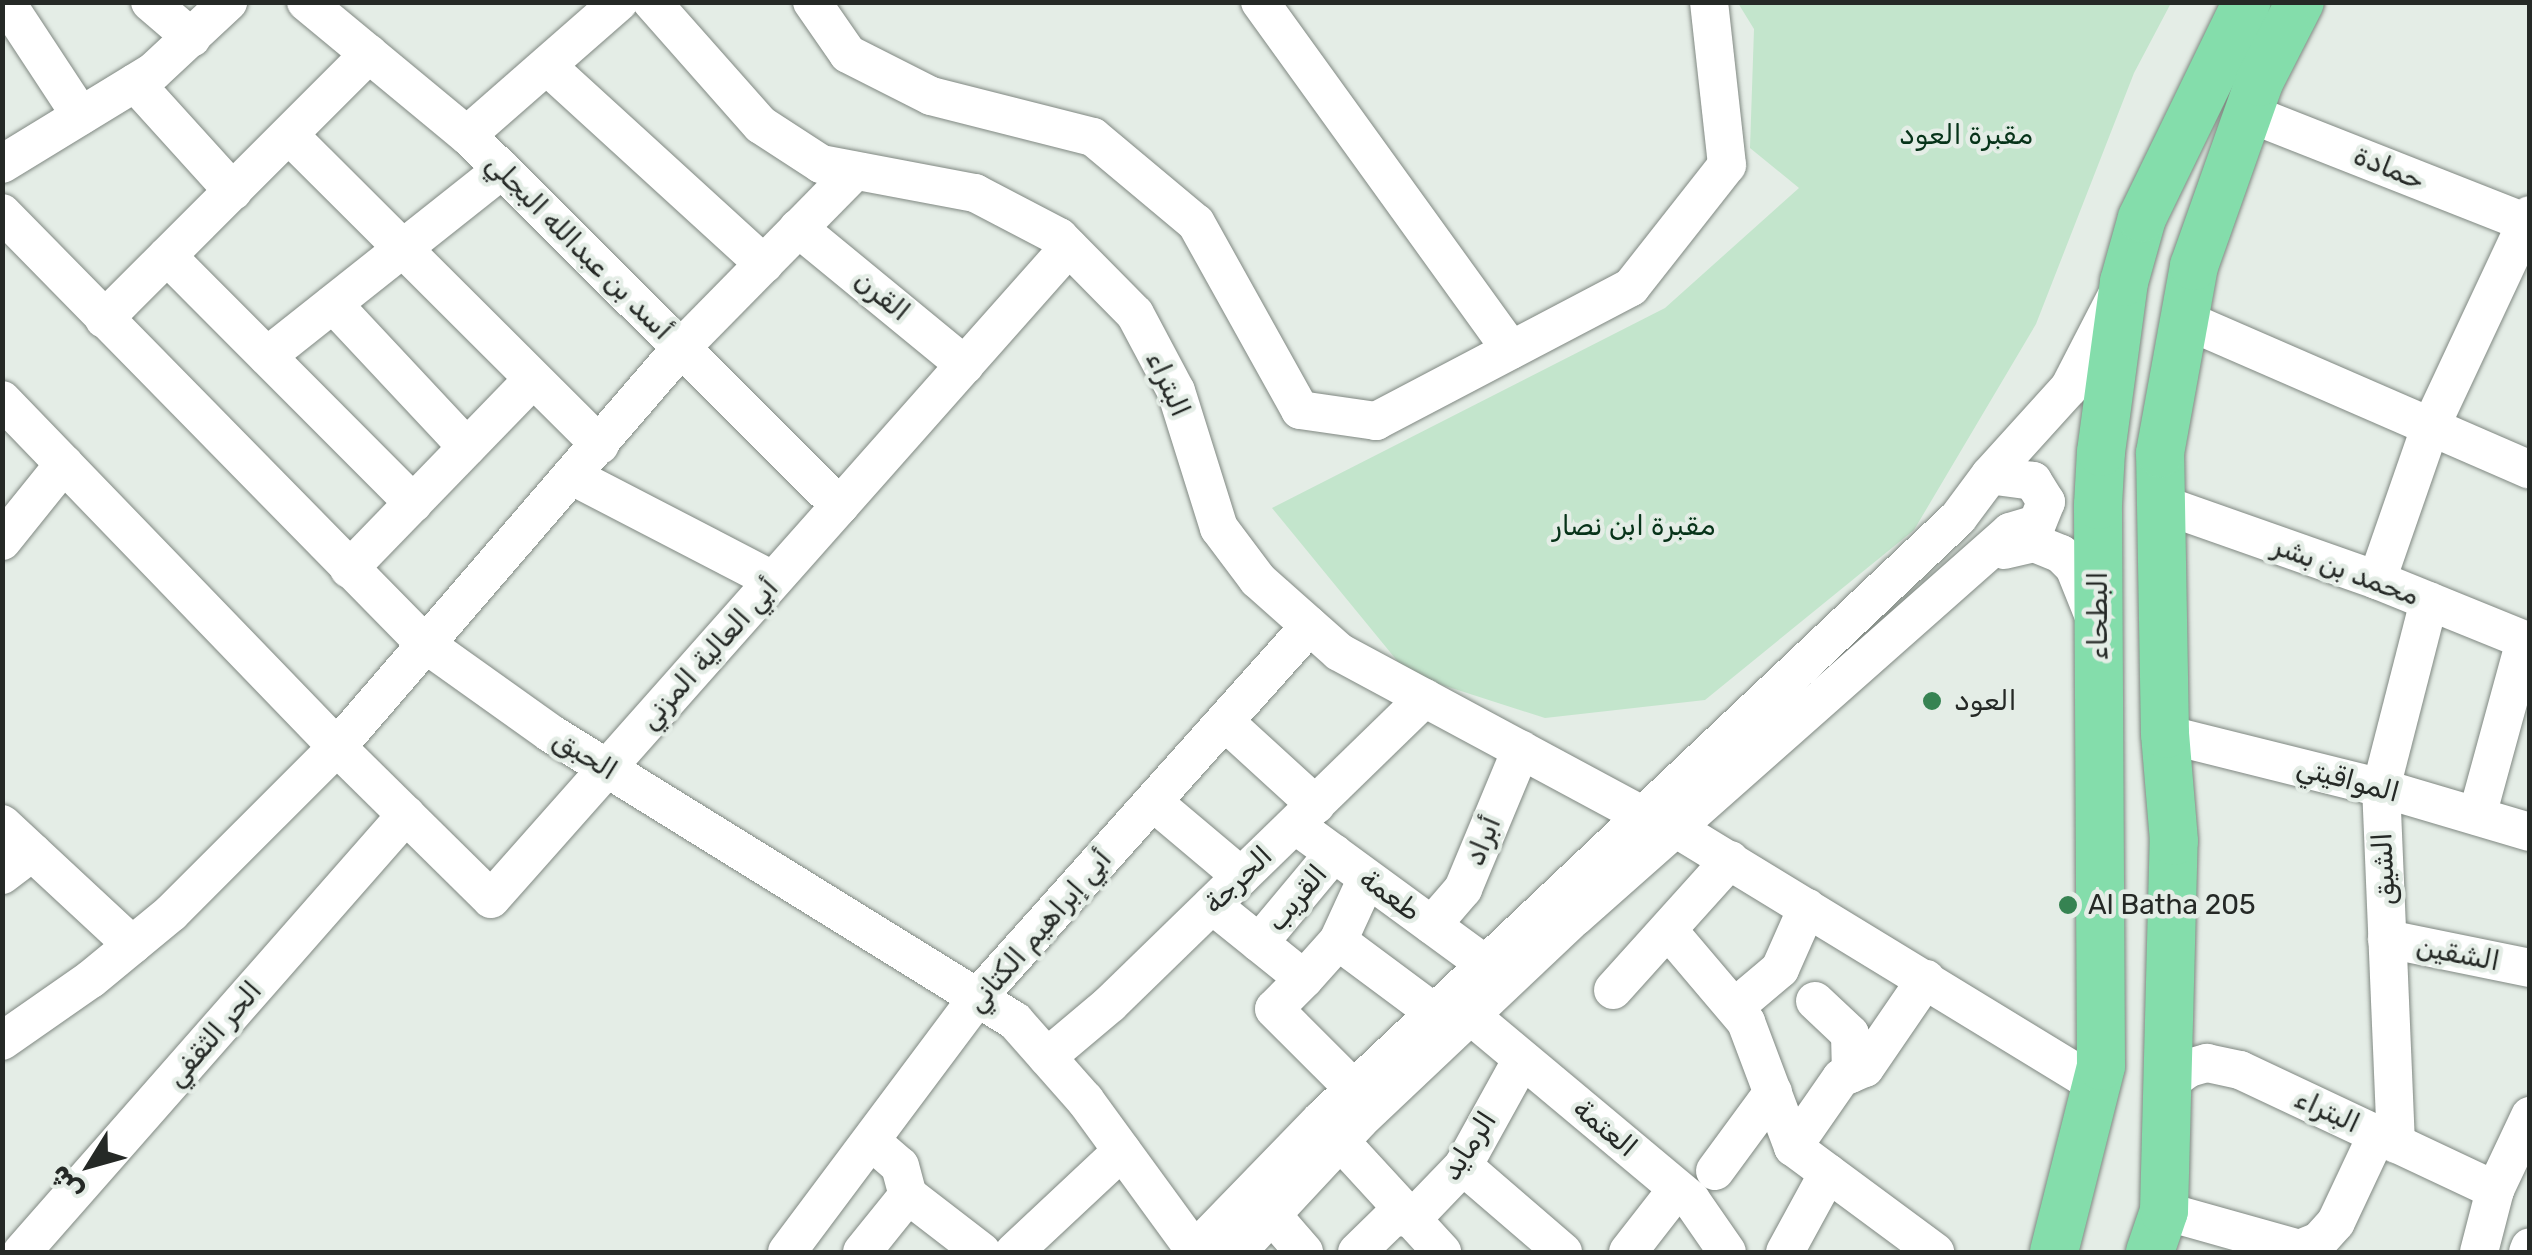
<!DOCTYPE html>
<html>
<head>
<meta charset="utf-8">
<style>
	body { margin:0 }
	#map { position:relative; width:2532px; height:1255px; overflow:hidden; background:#e4ede6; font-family:Rubik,Cairo,sans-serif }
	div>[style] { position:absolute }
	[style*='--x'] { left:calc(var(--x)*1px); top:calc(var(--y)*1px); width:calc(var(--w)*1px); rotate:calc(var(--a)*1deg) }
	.green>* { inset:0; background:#c3e5cc }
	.roads { filter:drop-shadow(0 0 2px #808882) drop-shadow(0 0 2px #808882) }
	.minor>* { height:38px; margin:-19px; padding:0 19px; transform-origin:19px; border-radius:19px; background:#fff }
	.major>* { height:48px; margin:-24px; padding:0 24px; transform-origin:24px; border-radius:24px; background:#84ddab }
	.dots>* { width:28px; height:28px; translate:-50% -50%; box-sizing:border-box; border:5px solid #e4ede6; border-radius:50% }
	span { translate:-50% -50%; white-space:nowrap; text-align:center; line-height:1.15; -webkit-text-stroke:9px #e4ede6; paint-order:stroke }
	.park-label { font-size:28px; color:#073319 }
	.street-label { font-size:28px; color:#252926 }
	.poi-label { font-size:28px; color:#252926 }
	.left { translate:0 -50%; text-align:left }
	.frame { position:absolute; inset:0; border:5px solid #252926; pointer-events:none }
	.north { position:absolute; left:40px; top:1115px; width:100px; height:100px; -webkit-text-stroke:8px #e4ede6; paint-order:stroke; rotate:233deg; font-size:28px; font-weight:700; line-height:40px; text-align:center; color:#252926 }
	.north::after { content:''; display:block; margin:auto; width:35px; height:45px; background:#252926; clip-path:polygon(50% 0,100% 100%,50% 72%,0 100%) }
</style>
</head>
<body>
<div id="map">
	<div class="green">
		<div style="clip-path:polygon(1738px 3px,2171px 3px,2134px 73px,2036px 324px,1914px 530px,1705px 700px,1545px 718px,1408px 674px,1272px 508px,1665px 308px,1799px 188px,1750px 148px,1754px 29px)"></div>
	</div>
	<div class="roads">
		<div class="minor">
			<div style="--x:6;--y:2;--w:136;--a:56.7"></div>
			<div style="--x:150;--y:2;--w:55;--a:40.6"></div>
			<div style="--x:306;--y:2;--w:209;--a:39.6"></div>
			<div style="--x:467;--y:135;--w:526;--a:44.85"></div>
			<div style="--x:652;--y:2;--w:164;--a:48.5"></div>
			<div style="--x:761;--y:125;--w:72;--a:33"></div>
			<div style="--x:821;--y:164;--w:157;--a:10.7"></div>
			<div style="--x:975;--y:193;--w:95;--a:27.6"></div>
			<div style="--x:1059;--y:237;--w:108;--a:45.4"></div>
			<div style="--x:1135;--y:314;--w:87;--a:62"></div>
			<div style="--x:1176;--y:391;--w:144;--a:72.6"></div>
			<div style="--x:1219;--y:528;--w:65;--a:53.1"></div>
			<div style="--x:1258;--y:580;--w:108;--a:41.6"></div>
			<div style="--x:1339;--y:652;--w:346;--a:28.3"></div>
			<div style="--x:812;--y:2;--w:63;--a:55.3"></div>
			<div style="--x:848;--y:54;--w:93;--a:26.8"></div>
			<div style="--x:931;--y:96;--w:167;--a:14.2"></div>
			<div style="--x:1093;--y:137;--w:134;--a:39.9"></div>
			<div style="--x:1196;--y:223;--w:214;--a:60.9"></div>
			<div style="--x:1300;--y:410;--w:77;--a:8.2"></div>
			<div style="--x:1376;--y:421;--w:288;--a:-27.7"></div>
			<div style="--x:1631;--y:287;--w:155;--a:-51.8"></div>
			<div style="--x:1727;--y:165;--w:164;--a:-96.3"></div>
			<div style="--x:1260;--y:2;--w:429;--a:54.2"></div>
			<div style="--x:547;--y:66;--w:294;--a:42.4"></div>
			<div style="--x:135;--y:83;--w:146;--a:47.8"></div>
			<div style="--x:2248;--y:113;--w:303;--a:21.5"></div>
			<div style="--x:289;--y:135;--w:439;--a:44.9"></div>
			<div style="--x:467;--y:135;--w:202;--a:-41.2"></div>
			<div style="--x:2;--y:164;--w:177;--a:-31.4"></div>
			<div style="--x:153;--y:72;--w:103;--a:-43"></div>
			<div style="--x:2;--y:213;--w:602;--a:45.54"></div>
			<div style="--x:424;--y:643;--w:155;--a:35.5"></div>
			<div style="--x:550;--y:733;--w:547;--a:31.77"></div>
			<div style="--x:1015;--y:1021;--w:106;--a:48.5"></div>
			<div style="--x:1085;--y:1100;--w:187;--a:53.9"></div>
			<div style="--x:798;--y:228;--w:216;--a:39.4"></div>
			<div style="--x:167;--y:256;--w:349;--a:45.1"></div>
			<div style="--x:333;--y:304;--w:196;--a:46.9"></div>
			<div style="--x:104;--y:319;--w:375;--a:-45"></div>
			<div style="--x:2183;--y:319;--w:378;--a:23.5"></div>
			<div style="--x:267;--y:356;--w:300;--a:-38.4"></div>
			<div style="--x:2;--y:400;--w:482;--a:46"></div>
			<div style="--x:337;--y:747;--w:216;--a:44.6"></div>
			<div style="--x:491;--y:899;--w:871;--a:-48.44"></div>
			<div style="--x:572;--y:476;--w:226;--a:27.4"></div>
			<div style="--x:2161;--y:504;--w:229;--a:19.4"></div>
			<div style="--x:2377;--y:580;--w:165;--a:22.1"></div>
			<div style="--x:2;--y:541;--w:99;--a:-51.2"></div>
			<div style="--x:2004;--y:550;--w:31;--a:-13"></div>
			<div style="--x:2034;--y:543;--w:29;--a:22"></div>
			<div style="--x:2061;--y:554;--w:18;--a:45"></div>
			<div style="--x:2074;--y:567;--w:51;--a:68"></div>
			<div style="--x:349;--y:569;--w:264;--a:-45.9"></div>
			<div style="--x:2377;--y:580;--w:161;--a:-70.8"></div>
			<div style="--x:2430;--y:428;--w:235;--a:-64.9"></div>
			<div style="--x:1225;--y:722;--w:123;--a:42.4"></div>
			<div style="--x:2165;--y:734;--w:223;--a:14"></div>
			<div style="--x:2381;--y:788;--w:155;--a:16.5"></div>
			<div style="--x:1153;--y:802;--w:115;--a:40.1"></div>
			<div style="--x:2477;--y:816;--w:182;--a:-74.7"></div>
			<div style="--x:2;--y:824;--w:178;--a:42.9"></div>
			<div style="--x:1295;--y:825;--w:237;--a:36.2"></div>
			<div style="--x:1677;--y:829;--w:491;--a:31.4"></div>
			<div style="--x:2;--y:875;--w:38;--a:-37"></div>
			<div style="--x:1212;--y:905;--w:118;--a:38.8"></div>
			<div style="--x:1304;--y:979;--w:42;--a:135"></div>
			<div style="--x:1274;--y:1009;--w:113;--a:45"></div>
			<div style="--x:1432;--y:925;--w:48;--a:-49.3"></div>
			<div style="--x:1463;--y:889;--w:151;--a:-67.4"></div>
			<div style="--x:1668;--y:930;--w:121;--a:49.7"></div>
			<div style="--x:1746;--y:1022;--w:134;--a:69.4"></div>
			<div style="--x:1793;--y:1147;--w:177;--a:36.5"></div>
			<div style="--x:2387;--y:939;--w:146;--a:11.5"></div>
			<div style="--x:1338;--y:941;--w:121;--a:36.6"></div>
			<div style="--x:1259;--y:943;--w:117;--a:-50.2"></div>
			<div style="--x:1304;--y:979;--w:51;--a:-48.2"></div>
			<div style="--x:1338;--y:941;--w:69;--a:-65.3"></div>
			<div style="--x:1613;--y:990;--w:175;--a:-48"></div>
			<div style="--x:1815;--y:1001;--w:48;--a:43.3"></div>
			<div style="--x:1850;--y:1034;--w:40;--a:88.6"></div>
			<div style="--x:1735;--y:1007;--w:59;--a:-40.2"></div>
			<div style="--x:1780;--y:969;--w:67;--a:-66.1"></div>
			<div style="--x:1470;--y:1015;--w:288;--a:39.9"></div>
			<div style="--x:1691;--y:1200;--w:63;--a:55.3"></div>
			<div style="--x:2;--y:1041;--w:108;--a:-34.9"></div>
			<div style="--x:91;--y:979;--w:104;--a:-39.5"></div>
			<div style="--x:171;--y:913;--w:235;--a:-45"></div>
			<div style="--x:337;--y:747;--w:527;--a:-49.23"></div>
			<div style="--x:681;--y:348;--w:248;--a:-45.5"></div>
			<div style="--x:1047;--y:1057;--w:82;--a:-40.1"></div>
			<div style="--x:1110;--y:1004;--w:439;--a:-44.2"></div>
			<div style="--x:2167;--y:1097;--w:21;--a:-67"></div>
			<div style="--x:2175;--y:1078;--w:17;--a:-36"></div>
			<div style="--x:2189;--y:1068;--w:19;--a:-16"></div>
			<div style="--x:2207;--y:1063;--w:34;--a:12"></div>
			<div style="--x:2240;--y:1070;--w:282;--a:25.2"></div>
			<div style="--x:871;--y:1141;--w:38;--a:41"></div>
			<div style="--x:900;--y:1166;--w:30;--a:75"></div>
			<div style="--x:908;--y:1195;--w:93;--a:37.6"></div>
			<div style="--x:1340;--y:1141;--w:151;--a:47.4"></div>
			<div style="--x:2396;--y:1144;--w:356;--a:-92.4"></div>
			<div style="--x:2381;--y:788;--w:193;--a:-75.6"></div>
			<div style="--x:1793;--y:1147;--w:84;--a:-55.2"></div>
			<div style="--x:1841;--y:1078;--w:26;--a:-23"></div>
			<div style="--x:1865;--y:1068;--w:108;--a:-55.6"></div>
			<div style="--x:1463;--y:1166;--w:132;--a:40.7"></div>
			<div style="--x:1715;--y:1171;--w:98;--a:-53.7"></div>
			<div style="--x:2164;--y:1211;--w:140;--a:15.7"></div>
			<div style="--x:2299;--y:1249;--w:22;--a:-22"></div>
			<div style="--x:2319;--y:1241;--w:25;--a:-48"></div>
			<div style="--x:2336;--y:1222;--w:96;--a:-64.8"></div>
			<div style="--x:1272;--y:1215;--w:49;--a:49.1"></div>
			<div style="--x:22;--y:1252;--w:582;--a:-48.69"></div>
			<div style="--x:787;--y:1252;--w:317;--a:-53.2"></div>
			<div style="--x:977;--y:998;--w:499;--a:-48.2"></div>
			<div style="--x:862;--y:1252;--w:73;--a:-51.1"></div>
			<div style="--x:1014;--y:1252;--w:148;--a:-43.1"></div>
			<div style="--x:1193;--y:1252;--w:185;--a:-45.9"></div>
			<div style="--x:1322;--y:1119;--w:875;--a:-43.38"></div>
			<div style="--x:1958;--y:518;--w:54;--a:-53.3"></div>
			<div style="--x:1990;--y:475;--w:118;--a:-47.8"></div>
			<div style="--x:2069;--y:388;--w:102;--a:-62.7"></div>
			<div style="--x:1237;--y:1252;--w:180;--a:-47"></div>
			<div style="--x:1360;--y:1120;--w:296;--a:-43.4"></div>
			<div style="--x:1575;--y:917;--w:581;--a:-41.51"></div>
			<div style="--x:2010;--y:532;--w:28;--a:-17"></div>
			<div style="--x:2037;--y:524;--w:24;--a:-68"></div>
			<div style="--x:2046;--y:502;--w:25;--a:-122"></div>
			<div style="--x:2033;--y:481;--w:43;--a:-172.1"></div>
			<div style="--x:1357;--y:1252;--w:50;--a:-44.2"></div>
			<div style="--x:1393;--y:1217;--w:20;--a:3"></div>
			<div style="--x:1413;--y:1218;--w:72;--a:-46.1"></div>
			<div style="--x:1463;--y:1166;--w:122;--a:-61.1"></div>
			<div style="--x:1628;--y:1252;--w:80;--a:-52.1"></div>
			<div style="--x:1785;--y:1252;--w:90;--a:-61.4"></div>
			<div style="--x:2479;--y:1252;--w:64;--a:-75.5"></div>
			<div style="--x:2495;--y:1190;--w:82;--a:-64.7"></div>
			<div style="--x:2528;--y:1252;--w:5;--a:-68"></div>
		</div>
		<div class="major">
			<div style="--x:2054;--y:1252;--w:192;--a:-75.8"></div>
			<div style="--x:2101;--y:1066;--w:561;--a:-90.31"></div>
			<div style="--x:2098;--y:505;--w:53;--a:-86.8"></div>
			<div style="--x:2101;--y:452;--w:172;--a:-82.3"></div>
			<div style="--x:2124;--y:282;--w:66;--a:-74.3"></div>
			<div style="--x:2142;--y:218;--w:240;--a:-64.1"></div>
			<div style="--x:2150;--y:1252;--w:43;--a:-71.1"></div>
			<div style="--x:2164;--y:1211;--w:370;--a:-88.5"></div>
			<div style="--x:2174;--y:841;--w:107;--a:-94.8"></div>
			<div style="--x:2165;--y:734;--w:281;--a:-91"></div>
			<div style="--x:2160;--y:453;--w:190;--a:-79.7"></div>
			<div style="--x:2194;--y:266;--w:195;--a:-70.5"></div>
			<div style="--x:2259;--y:82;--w:90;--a:-62.9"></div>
		</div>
	</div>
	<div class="dots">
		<div style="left:1932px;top:701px;background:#368352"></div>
		<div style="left:2068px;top:905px;background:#368352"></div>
	</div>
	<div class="park-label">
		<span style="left:1966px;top:135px">مقبرة العود</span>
		<span style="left:1634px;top:526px">مقبرة ابن نصار</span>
	</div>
	<div class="street-label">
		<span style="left:2389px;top:168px;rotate:22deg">حمادة</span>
		<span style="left:579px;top:247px;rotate:45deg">أسد بن عبدالله البجلي</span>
		<span style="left:882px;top:296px;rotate:39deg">القرن</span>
		<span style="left:1168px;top:384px;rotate:66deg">البتراء</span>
		<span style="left:2346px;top:571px;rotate:20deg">محمد بن بشر</span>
		<span style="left:2098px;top:616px;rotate:-90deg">البطحاء</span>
		<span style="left:709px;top:654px;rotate:-48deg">أبي العالية المزني</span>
		<span style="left:585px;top:755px;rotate:32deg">الحبق</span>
		<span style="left:2348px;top:780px;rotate:15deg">المواقيتي</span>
		<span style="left:1483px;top:841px;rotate:-67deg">أبراد</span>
		<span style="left:2384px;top:869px;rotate:-93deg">الشيق</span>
		<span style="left:1238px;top:880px;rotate:-44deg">الحرجة</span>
		<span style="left:1390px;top:895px;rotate:36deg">طعمة</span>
		<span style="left:1297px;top:898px;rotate:-50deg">القريب</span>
		<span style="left:1039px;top:931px;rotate:-49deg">أبي إبراهيم الكتاني</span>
		<span style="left:2458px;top:954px;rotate:11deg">الشقين</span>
		<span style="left:214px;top:1034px;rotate:-49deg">الحر الثقفي</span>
		<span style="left:2327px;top:1111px;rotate:25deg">البتراء</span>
		<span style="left:1605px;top:1128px;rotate:40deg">العتمة</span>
		<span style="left:1469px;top:1146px;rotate:-57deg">الرمايد</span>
	</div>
	<div class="poi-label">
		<span class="left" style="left:1954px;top:701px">العود</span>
		<span class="left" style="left:2088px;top:905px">Al Batha 205</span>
	</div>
	<div class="frame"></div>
	<div class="north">ش</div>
</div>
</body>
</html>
